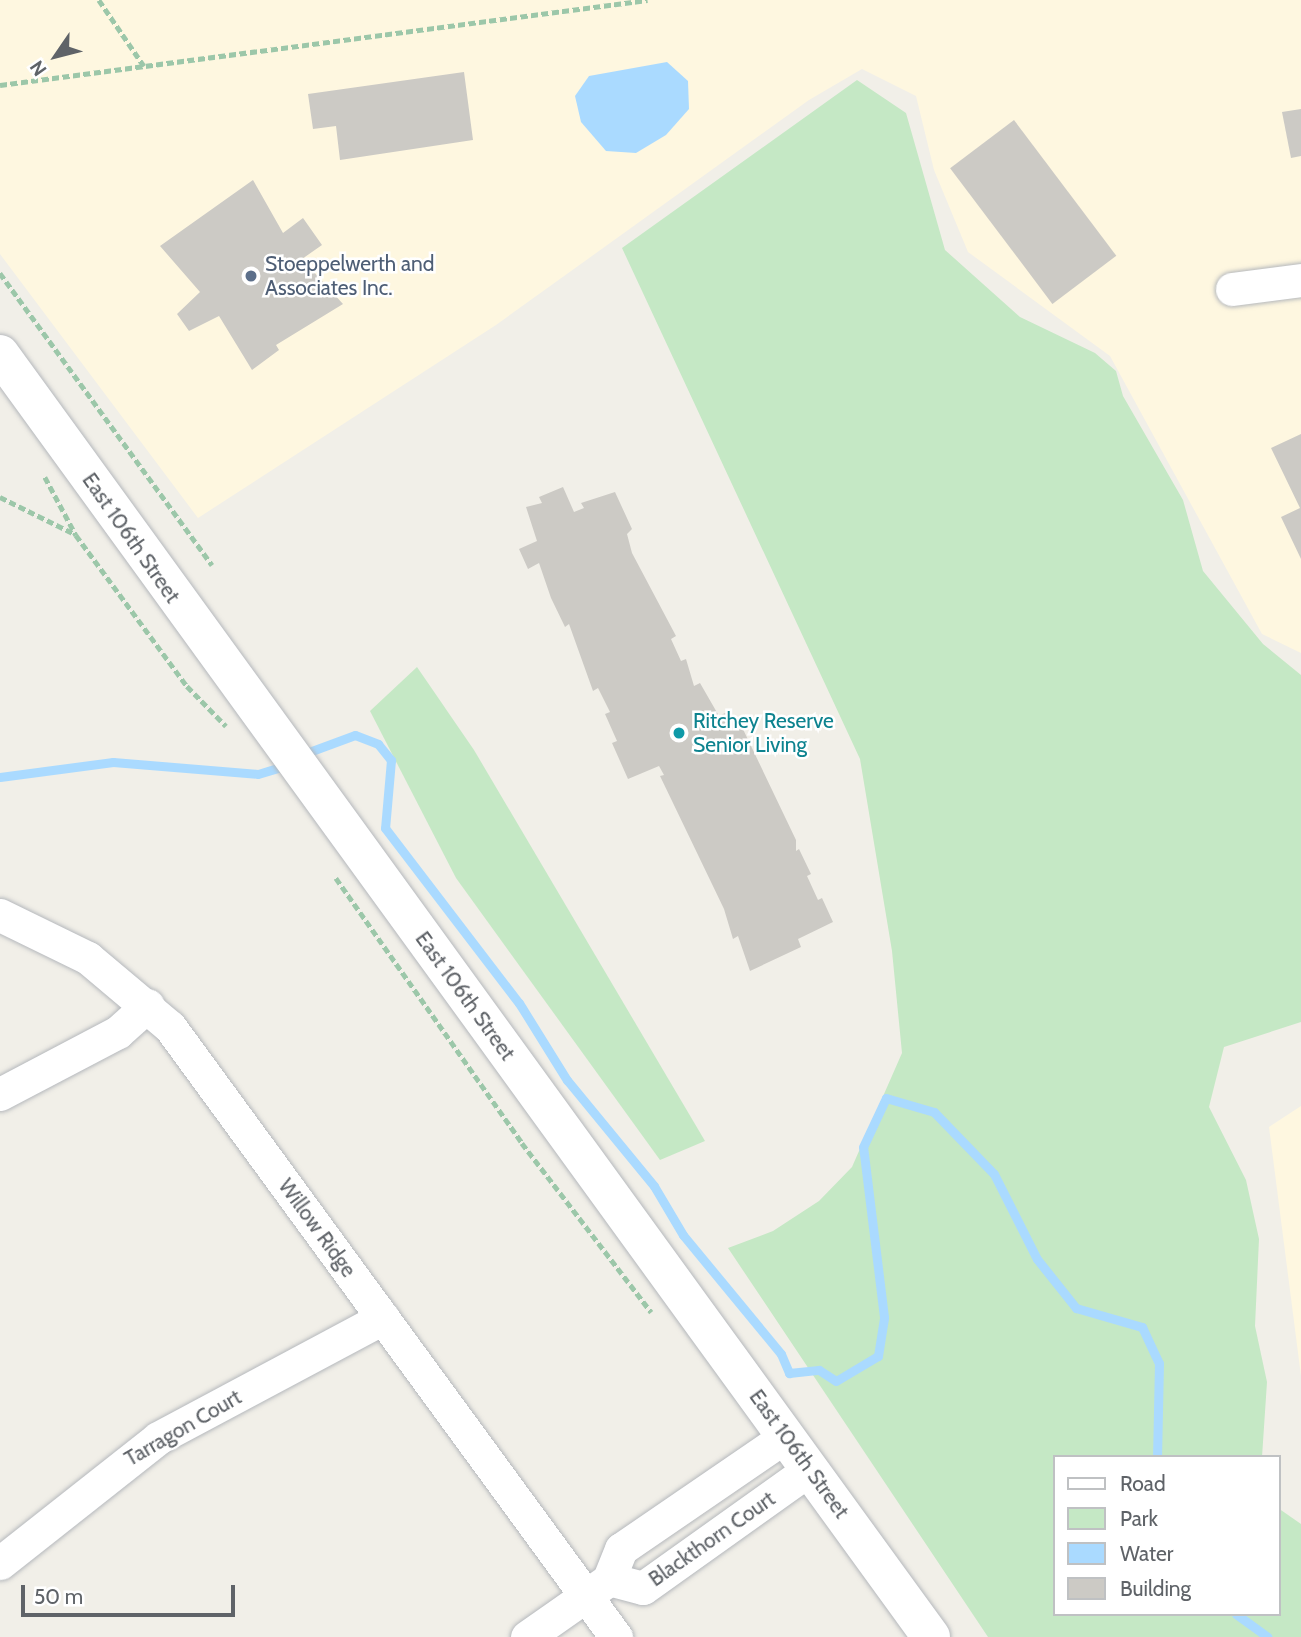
<!DOCTYPE html>
<html>
<head>
<meta charset="utf-8">
<style>
	body { margin:0 }
	#map { position:relative; width:1301px; height:1637px; overflow:hidden; background:#f1efe8; font-family:Cabin,sans-serif }
	div>[style] { position:absolute }
	[style*='--x'] { left:calc(var(--x)*1px); top:calc(var(--y)*1px); width:calc(var(--w)*1px); rotate:calc(var(--a)*1deg) }
	.commercial>* { inset:0; background:#fef7e0 }
	.green>* { inset:0; background:#c5e8c5 }
	.water>* { inset:0; background:#aadaff }
	.stream>* { height:9px; margin:-4.5px; padding:0 4.5px; transform-origin:4.5px; border-radius:4.5px; background:#aadaff }
	.building>* { inset:0; background:#cccac5; transform-origin:0 0 }
	.path>* { height:4.5px; margin-top:-2.25px; transform-origin:0; background:repeating-linear-gradient(90deg,#9cc7a9 0 7px,transparent 0 10.5px) }
	.roads { filter:drop-shadow(0 0 2px #b5b8bc) drop-shadow(0 0 2px #b5b8bc) }
	.street>* { height:33px; margin:-16.5px; padding:0 16.5px; transform-origin:16.5px; border-radius:16.5px; background:#fff }
	.secondary>* { height:38px; margin:-19px; padding:0 19px; transform-origin:19px; border-radius:19px; background:#fff }
	.dots>* { width:19px; height:19px; translate:-50% -50%; box-sizing:border-box; border:4px solid #fff; border-radius:50% }
	span { translate:-50% -50%; white-space:nowrap; text-align:center; line-height:1.15; -webkit-text-stroke:5px #fff; paint-order:stroke }
	.service-label { font-size:21px; color:#4e5e75 }
	.left { translate:0 -50%; text-align:left }
	.street-label { font-size:21px; color:#5f6368 }
	.culture-label { font-size:21px; color:#0d838f }
	.legend { position:absolute; left:1053px; top:1455px; width:228px; height:161px; box-sizing:border-box; background:#fff; border:2px solid #bfc1c3; margin:0; padding:9px 12px; list-style:none; font-size:21px; color:#5f6368 }
	.legend li { display:flex; align-items:center; gap:14px; height:35px }
	.legend b { width:35px; border:2px solid #bfc1c3 }
	.north { position:absolute; left:21px; top:21px; width:70px; height:70px; -webkit-text-stroke:5px #fff; paint-order:stroke; rotate:235deg; font-size:19px; font-weight:700; line-height:28px; text-align:center; color:#5f6368 }
	.north::after { content:''; display:block; margin:auto; width:24px; height:32px; background:#5f6368; clip-path:polygon(50% 0,100% 100%,50% 72%,0 100%) }
	.scale { position:absolute; left:21px; top:1585px; width:214px; height:32px; box-sizing:border-box; border:4px solid #5f6368; border-top:0; padding-left:9px; font-size:21px; line-height:24px; white-space:nowrap; color:#5f6368; -webkit-text-stroke:5px #fff; paint-order:stroke }
</style>
</head>
<body>
<div id="map">
	<div class="commercial">
		<div style="clip-path:polygon(0 0,1301px 0,1301px 653px,1262px 634px,1110px 356px,968px 252px,934px 170px,916px 96px,862px 69px,809px 100px,496px 325px,198px 518px,0 254px)"></div>
		<div style="clip-path:polygon(1301px 1106px,1301px 1376px,1269px 1127px)"></div>
	</div>
	<div class="green">
		<div style="clip-path:polygon(857px 80px,906px 113px,945px 250px,1020px 317px,1095px 353px,1116px 371px,1123px 396px,1183px 500px,1203px 571px,1263px 644px,1301px 675px,1301px 1022px,1224px 1047px,1209px 1107px,1246px 1180px,1259px 1239px,1255px 1326px,1267px 1382px,1262px 1457px,1054px 1457px,1054px 1614px,1278px 1614px,1278px 1508px,1301px 1524px,1301px 1637px,988px 1637px,728px 1248px,773px 1231px,819px 1201px,852px 1167px,902px 1053px,892px 951px,860px 759px,622px 248px)"></div>
		<div style="clip-path:polygon(417px 667px,474px 750px,705px 1141px,660px 1160px,456px 878px,370px 711px)"></div>
	</div>
	<div class="water">
		<div style="clip-path:polygon(667px 62px,688px 81px,689px 109px,666px 135px,636px 153px,606px 151px,581px 122px,575px 96px,589px 76px)"></div>
	</div>
	<div class="stream">
		<div style="--x:309;--y:752;--w:49;--a:-20.3"></div>
		<div style="--x:355;--y:735;--w:25;--a:21"></div>
		<div style="--x:378;--y:744;--w:21;--a:51"></div>
		<div style="--x:391;--y:760;--w:68;--a:95"></div>
		<div style="--x:385;--y:828;--w:220;--a:52.6"></div>
		<div style="--x:519;--y:1003;--w:91;--a:58.1"></div>
		<div style="--x:567;--y:1080;--w:137;--a:50.6"></div>
		<div style="--x:654;--y:1186;--w:57;--a:59.4"></div>
		<div style="--x:683;--y:1235;--w:154;--a:50.5"></div>
		<div style="--x:781;--y:1354;--w:21;--a:67"></div>
		<div style="--x:789;--y:1373;--w:30;--a:-6"></div>
		<div style="--x:819;--y:1370;--w:20;--a:33"></div>
		<div style="--x:836;--y:1381;--w:49;--a:-30.8"></div>
		<div style="--x:878;--y:1356;--w:39;--a:-81"></div>
		<div style="--x:884;--y:1317;--w:171;--a:-97"></div>
		<div style="--x:863;--y:1147;--w:54;--a:-64.9"></div>
		<div style="--x:886;--y:1098;--w:50;--a:16.3"></div>
		<div style="--x:934;--y:1112;--w:86;--a:45.9"></div>
		<div style="--x:994;--y:1174;--w:95;--a:63.2"></div>
		<div style="--x:1037;--y:1259;--w:63;--a:51.5"></div>
		<div style="--x:1076;--y:1308;--w:69;--a:16.1"></div>
		<div style="--x:1142;--y:1327;--w:40;--a:65"></div>
		<div style="--x:1159;--y:1363;--w:94;--a:91.2"></div>
		<div style="--x:0;--y:777;--w:114;--a:-7.6"></div>
		<div style="--x:113;--y:762;--w:145;--a:4.7"></div>
		<div style="--x:258;--y:774;--w:21;--a:-17"></div>
		<div style="--x:1236;--y:1614;--w:39;--a:36"></div>
	</div>
	<div class="building">
		<div style="clip-path:polygon(464px 72px,473px 140px,340px 160px,336px 126px,313px 129px,308px 94px)"></div>
		<div style="clip-path:polygon(1301px 109px,1301px 156px,1291px 158px,1282px 112px)"></div>
		<div style="left:1014px;top:120px;width:170px;height:80px;rotate:53deg"></div>
		<div style="clip-path:polygon(253px 180px,283px 233px,303px 218px,322px 245px,302px 259px,343px 304px,276px 345px,279px 350px,252px 370px,219px 316px,189px 331px,177px 314px,200px 292px,160px 246px)"></div>
		<div style="clip-path:polygon(1301px 434px,1301px 559px,1281px 517px,1300px 508px,1271px 448px)"></div>
		<div style="clip-path:polygon(563px 487px,574px 512px,584px 508px,581px 503px,615px 492px,632px 529px,627px 534px,632px 553px,676px 636px,671px 639px,681px 661px,686px 659px,694px 686px,700px 683px,719px 716px,729px 711px,741px 725px,796px 840px,796px 851px,799px 849px,811px 874px,807px 876px,818px 900px,822px 898px,833px 922px,798px 939px,801px 947px,750px 971px,738px 936px,733px 939px,724px 909px,660px 776px,664px 775px,659px 766px,628px 779px,612px 743px,617px 741px,605px 714px,610px 712px,598px 688px,593px 691px,569px 624px,565px 627px,551px 598px,539px 563px,528px 569px,519px 549px,537px 541px,526px 507px,542px 503px,539px 497px)"></div>
	</div>
	<div class="path">
		<div style="--x:99;--y:0;--w:80;--a:55.7"></div>
		<div style="--x:0;--y:85;--w:653;--a:-7.48"></div>
		<div style="--x:0;--y:273;--w:361;--a:54"></div>
		<div style="--x:45;--y:477;--w:66;--a:61.9"></div>
		<div style="--x:76;--y:535;--w:187;--a:53.7"></div>
		<div style="--x:187;--y:686;--w:56;--a:45.7"></div>
		<div style="--x:0;--y:497;--w:84;--a:26.3"></div>
		<div style="--x:336;--y:878;--w:324;--a:54.9"></div>
		<div style="--x:522;--y:1143;--w:213;--a:52.6"></div>
	</div>
	<div class="roads">
		<div class="street">
			<div style="--x:1232;--y:289;--w:70;--a:-7.4"></div>
			<div style="--x:0;--y:915;--w:98;--a:26"></div>
			<div style="--x:88;--y:958;--w:107;--a:40.1"></div>
			<div style="--x:170;--y:1027;--w:756;--a:53.83"></div>
			<div style="--x:0;--y:1094;--w:133;--a:-27.7"></div>
			<div style="--x:118;--y:1032;--w:40;--a:-42"></div>
			<div style="--x:786;--y:1436;--w:200;--a:145.6"></div>
			<div style="--x:621;--y:1549;--w:32;--a:112"></div>
			<div style="--x:609;--y:1579;--w:35;--a:15"></div>
			<div style="--x:643;--y:1588;--w:205;--a:-35.5"></div>
			<div style="--x:0;--y:1563;--w:201;--a:-38.3"></div>
			<div style="--x:158;--y:1438;--w:255;--a:-28.1"></div>
			<div style="--x:527;--y:1637;--w:94;--a:-35"></div>
		</div>
		<div class="secondary">
			<div style="--x:0;--y:354;--w:1585;--a:54.03"></div>
		</div>
	</div>
	<div class="dots">
		<div style="left:251px;top:276px;background:#5c6f8a"></div>
		<div style="left:679px;top:733px;background:#0f9aa8"></div>
	</div>
	<div class="service-label">
		<span class="left" style="left:265px;top:276px">Stoeppelwerth and<br>Associates Inc.</span>
	</div>
	<div class="street-label">
		<span style="left:131px;top:538px;rotate:55deg">East 106th Street</span>
		<span style="left:465px;top:996px;rotate:54deg">East 106th Street</span>
		<span style="left:317px;top:1228px;rotate:54deg">Willow Ridge</span>
		<span style="left:183px;top:1428px;rotate:-30deg">Tarragon Court</span>
		<span style="left:799px;top:1454px;rotate:54deg">East 106th Street</span>
		<span style="left:712px;top:1539px;rotate:-35deg">Blackthorn Court</span>
	</div>
	<div class="culture-label">
		<span class="left" style="left:693px;top:733px">Ritchey Reserve<br>Senior Living</span>
	</div>
	<ul class="legend">
	<li><b style="height:9px;background:#fff"></b>Road</li>
	<li><b style="height:19px;background:#c5e8c5"></b>Park</li>
	<li><b style="height:19px;background:#aadaff"></b>Water</li>
	<li><b style="height:19px;background:#cccac5"></b>Building</li>
	</ul>
	<div class="north">N</div>
	<div class="scale">50 m</div>
</div>
</body>
</html>
